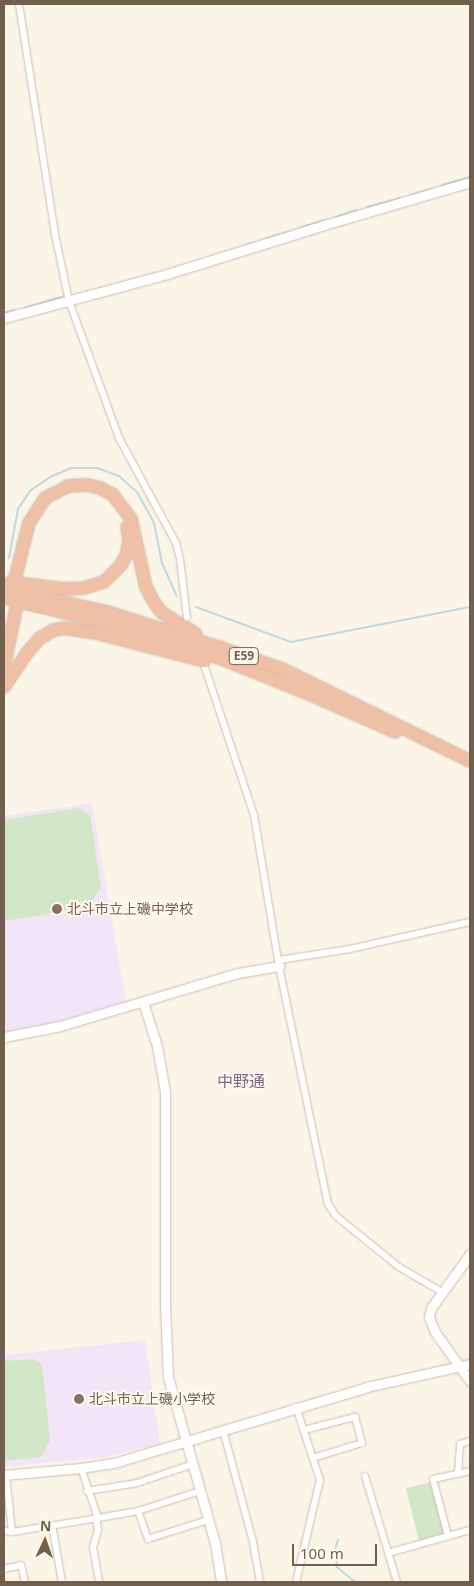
<!DOCTYPE html>
<html>
<head>
<meta charset="utf-8">
<style>
	body { margin:0 }
	#map { position:relative; width:474px; height:1586px; overflow:hidden; background:#fbf5e8; font-family:"Noto Sans","Noto Sans JP",sans-serif }
	div>[style] { position:absolute }
	[style*='--x'] { left:calc(var(--x)*1px); top:calc(var(--y)*1px); width:calc(var(--w)*1px); rotate:calc(var(--a)*1deg) }
	.education>* { inset:0; background:#f2e5f7 }
	.green>* { inset:0; background:#d1e7c8; transform-origin:0 0 }
	.stream>* { height:2px; margin:-1px; padding:0 1px; transform-origin:1px; border-radius:1px; background:#bed9e3 }
	.roads { filter:drop-shadow(0 0 1px #ccbeaf) drop-shadow(0 0 1px #ccbeaf) }
	.street>* { height:6px; margin:-3px; padding:0 3px; transform-origin:3px; border-radius:3px; background:#fff }
	.secondary>* { height:9px; margin:-4.5px; padding:0 4.5px; transform-origin:4.5px; border-radius:4.5px; background:#fff }
	.highway>* { height:12px; margin:-6px; padding:0 6px; transform-origin:6px; border-radius:6px; background:#efc0a5 }
	.dots>* { width:14px; height:14px; translate:-50% -50%; box-sizing:border-box; border:2px solid #fdf9ee; border-radius:50% }
	span { translate:-50% -50%; white-space:nowrap; text-align:center; line-height:1.15; -webkit-text-stroke:4px #fdf9ee; paint-order:stroke }
	.shield-label span { padding:1px 4px; background:#fdf9ee; border:1px solid; border-radius:4px; -webkit-text-stroke-width:0 }
	.shield-label { font-size:12px; color:#735f4e; font-weight:700 }
	.education-label { font-size:14px; color:#785e54 }
	.left { translate:0 -50%; text-align:left }
	.quarter-label { font-size:16px; color:#85668e }
	.frame { position:absolute; inset:0; border:5px solid #735f4e; pointer-events:none }
	.north { position:absolute; left:20px; top:1516px; width:50px; height:50px; -webkit-text-stroke:4px #fdf9ee; paint-order:stroke; rotate:3deg; font-size:14px; font-weight:700; line-height:20px; text-align:center; color:#735f4e }
	.north::after { content:''; display:block; margin:auto; width:18px; height:22px; background:#735f4e; clip-path:polygon(50% 0,100% 100%,50% 72%,0 100%) }
	.scale { position:absolute; left:292px; top:1544px; width:85px; height:22px; box-sizing:border-box; border:2px solid #735f4e; border-top:0; padding-left:6px; font-size:15px; line-height:18px; white-space:nowrap; color:#735f4e; -webkit-text-stroke:4px #fdf9ee; paint-order:stroke }
</style>
</head>
<body>
<div id="map">
	<div class="education">
		<div style="clip-path:polygon(92px 803px,126px 1002px,46px 1024px,4px 1031px,4px 816px)"></div>
		<div style="clip-path:polygon(145px 1340px,160px 1444px,105px 1457px,4px 1467px,4px 1355px)"></div>
	</div>
	<div class="green">
		<div style="clip-path:polygon(79px 808px,90px 815px,101px 888px,87px 907px,4px 921px,4px 820px)"></div>
		<div style="clip-path:polygon(34px 1359px,42px 1365px,50px 1440px,41px 1457px,4px 1461px,4px 1361px)"></div>
		<div style="left:431px;top:1482px;width:53px;height:26px;rotate:76deg"></div>
	</div>
	<div class="stream">
		<div style="--x:442;--y:185;--w:29;--a:-16"></div>
		<div style="--x:411;--y:195;--w:21;--a:-17"></div>
		<div style="--x:367;--y:207;--w:34;--a:-15"></div>
		<div style="--x:336;--y:217;--w:21;--a:-19"></div>
		<div style="--x:300;--y:228;--w:25;--a:-18"></div>
		<div style="--x:266;--y:238;--w:23;--a:-15"></div>
		<div style="--x:246;--y:245;--w:6;--a:-18"></div>
		<div style="--x:24;--y:308;--w:42;--a:-16.7"></div>
		<div style="--x:4;--y:313;--w:10;--a:-17"></div>
		<div style="--x:9;--y:558;--w:50;--a:-79.6"></div>
		<div style="--x:18;--y:509;--w:23;--a:-56"></div>
		<div style="--x:31;--y:490;--w:23;--a:-34"></div>
		<div style="--x:50;--y:477;--w:23;--a:-23"></div>
		<div style="--x:71;--y:468;--w:26;--a:0"></div>
		<div style="--x:97;--y:468;--w:23;--a:20"></div>
		<div style="--x:119;--y:476;--w:24;--a:42"></div>
		<div style="--x:137;--y:492;--w:35;--a:61"></div>
		<div style="--x:154;--y:523;--w:41;--a:78.7"></div>
		<div style="--x:162;--y:563;--w:36;--a:66"></div>
		<div style="--x:196;--y:607;--w:101;--a:20.2"></div>
		<div style="--x:291;--y:642;--w:182;--a:-11.1"></div>
		<div style="--x:338;--y:1540;--w:9;--a:108"></div>
		<div style="--x:335;--y:1549;--w:18;--a:84"></div>
		<div style="--x:337;--y:1567;--w:23;--a:40"></div>
	</div>
	<div class="roads">
		<div class="street">
			<div style="--x:19;--y:4;--w:238;--a:81.1"></div>
			<div style="--x:56;--y:239;--w:63;--a:78.2"></div>
			<div style="--x:69;--y:301;--w:146;--a:69.9"></div>
			<div style="--x:119;--y:438;--w:119;--a:61.5"></div>
			<div style="--x:176;--y:543;--w:16;--a:76"></div>
			<div style="--x:180;--y:559;--w:59;--a:83.2"></div>
			<div style="--x:205;--y:668;--w:155;--a:71.6"></div>
			<div style="--x:254;--y:815;--w:153;--a:80.6"></div>
			<div style="--x:279;--y:966;--w:243;--a:78.4"></div>
			<div style="--x:328;--y:1204;--w:14;--a:56"></div>
			<div style="--x:336;--y:1216;--w:81;--a:39"></div>
			<div style="--x:399;--y:1267;--w:50;--a:30.2"></div>
			<div style="--x:279;--y:960;--w:72;--a:-8.8"></div>
			<div style="--x:350;--y:949;--w:123;--a:-12.7"></div>
			<div style="--x:223;--y:1430;--w:116;--a:75"></div>
			<div style="--x:253;--y:1542;--w:41;--a:80.1"></div>
			<div style="--x:304;--y:1430;--w:53;--a:-14.3"></div>
			<div style="--x:355;--y:1417;--w:27;--a:75"></div>
			<div style="--x:362;--y:1443;--w:51;--a:163"></div>
			<div style="--x:81;--y:1468;--w:53;--a:71.2"></div>
			<div style="--x:98;--y:1518;--w:41;--a:-9.9"></div>
			<div style="--x:138;--y:1511;--w:65;--a:-17.9"></div>
			<div style="--x:458;--y:1474;--w:30;--a:-86"></div>
			<div style="--x:460;--y:1444;--w:10;--a:-17"></div>
			<div style="--x:365;--y:1476;--w:111;--a:73.2"></div>
			<div style="--x:87;--y:1491;--w:51;--a:-9.1"></div>
			<div style="--x:137;--y:1483;--w:59;--a:-18.7"></div>
			<div style="--x:138;--y:1511;--w:30;--a:70"></div>
			<div style="--x:148;--y:1539;--w:63;--a:-17.6"></div>
			<div style="--x:96;--y:1518;--w:12;--a:81"></div>
			<div style="--x:98;--y:1530;--w:18;--a:106"></div>
			<div style="--x:93;--y:1547;--w:36;--a:80"></div>
			<div style="--x:52;--y:1525;--w:58;--a:80"></div>
			<div style="--x:4;--y:1531;--w:8;--a:7"></div>
			<div style="--x:12;--y:1532;--w:57;--a:-96"></div>
			<div style="--x:12;--y:1532;--w:87;--a:-9.2"></div>
			<div style="--x:448;--y:1536;--w:59;--a:-104.7"></div>
			<div style="--x:433;--y:1479;--w:38;--a:-12"></div>
			<div style="--x:388;--y:1553;--w:85;--a:-15.7"></div>
			<div style="--x:4;--y:1569;--w:17;--a:-13"></div>
			<div style="--x:21;--y:1565;--w:17;--a:77"></div>
			<div style="--x:296;--y:1582;--w:105;--a:-76.8"></div>
			<div style="--x:320;--y:1480;--w:77;--a:-108.2"></div>
		</div>
		<div class="secondary">
			<div style="--x:4;--y:318;--w:169;--a:-15.1"></div>
			<div style="--x:167;--y:274;--w:164;--a:-17.3"></div>
			<div style="--x:324;--y:225;--w:152;--a:-16.4"></div>
			<div style="--x:143;--y:1002;--w:46;--a:72.3"></div>
			<div style="--x:157;--y:1046;--w:47;--a:80.1"></div>
			<div style="--x:165;--y:1092;--w:213;--a:90"></div>
			<div style="--x:165;--y:1305;--w:72;--a:87.6"></div>
			<div style="--x:168;--y:1377;--w:173;--a:74.2"></div>
			<div style="--x:215;--y:1543;--w:39;--a:81"></div>
			<div style="--x:4;--y:1037;--w:57;--a:-11.1"></div>
			<div style="--x:60;--y:1026;--w:186;--a:-16.6"></div>
			<div style="--x:238;--y:973;--w:42;--a:-9.7"></div>
			<div style="--x:470;--y:1254;--w:67;--a:125.8"></div>
			<div style="--x:431;--y:1308;--w:9;--a:103"></div>
			<div style="--x:429;--y:1317;--w:16;--a:68"></div>
			<div style="--x:435;--y:1332;--w:60;--a:54.5"></div>
			<div style="--x:4;--y:1475;--w:77;--a:-5.2"></div>
			<div style="--x:81;--y:1468;--w:33;--a:-9"></div>
			<div style="--x:114;--y:1463;--w:264;--a:-16.7"></div>
			<div style="--x:367;--y:1387;--w:106;--a:-12.6"></div>
		</div>
		<div class="highway">
			<div style="--x:16;--y:575;--w:54;--a:-76"></div>
			<div style="--x:29;--y:523;--w:30;--a:-57"></div>
			<div style="--x:45;--y:498;--w:27;--a:-27"></div>
			<div style="--x:69;--y:486;--w:18;--a:-3"></div>
			<div style="--x:87;--y:485;--w:13;--a:13"></div>
			<div style="--x:100;--y:488;--w:15;--a:28"></div>
			<div style="--x:113;--y:495;--w:30;--a:53"></div>
			<div style="--x:131;--y:519;--w:70;--a:77.6"></div>
			<div style="--x:146;--y:587;--w:13;--a:63"></div>
			<div style="--x:152;--y:599;--w:16;--a:55"></div>
			<div style="--x:161;--y:612;--w:41;--a:32.2"></div>
			<div style="--x:11;--y:582;--w:53;--a:7.5"></div>
			<div style="--x:64;--y:589;--w:20;--a:-3"></div>
			<div style="--x:84;--y:588;--w:21;--a:-17"></div>
			<div style="--x:104;--y:582;--w:24;--a:-45"></div>
			<div style="--x:121;--y:565;--w:13;--a:-63"></div>
			<div style="--x:127;--y:553;--w:15;--a:-82"></div>
			<div style="--x:129;--y:538;--w:11;--a:-100"></div>
			<div style="--x:4;--y:589;--w:106;--a:12.6"></div>
			<div style="--x:107;--y:612;--w:120;--a:17.5"></div>
			<div style="--x:221;--y:648;--w:65;--a:19"></div>
			<div style="--x:282;--y:669;--w:209;--a:26.1"></div>
			<div style="--x:4;--y:598;--w:103;--a:13.5"></div>
			<div style="--x:104;--y:622;--w:118;--a:17.2"></div>
			<div style="--x:217;--y:657;--w:99;--a:21.9"></div>
			<div style="--x:309;--y:694;--w:94;--a:23.8"></div>
			<div style="--x:4;--y:666;--w:58;--a:-78.1"></div>
			<div style="--x:4;--y:687;--w:40;--a:-56"></div>
			<div style="--x:26;--y:654;--w:21;--a:-49"></div>
			<div style="--x:40;--y:638;--w:16;--a:-30"></div>
			<div style="--x:54;--y:630;--w:10;--a:-11"></div>
			<div style="--x:64;--y:628;--w:32;--a:9"></div>
			<div style="--x:96;--y:633;--w:112;--a:14.5"></div>
		</div>
	</div>
	<div class="dots">
		<div style="left:57px;top:909px;background:#8d6e63"></div>
		<div style="left:79px;top:1399px;background:#8d6e63"></div>
	</div>
	<div class="shield-label">
		<span style="left:244px;top:656px">E59</span>
	</div>
	<div class="education-label">
		<span class="left" style="left:67px;top:909px">北斗市立上磯中学校</span>
		<span class="left" style="left:89px;top:1399px">北斗市立上磯小学校</span>
	</div>
	<div class="quarter-label">
		<span style="left:241px;top:1081px">中野通</span>
	</div>
	<div class="frame"></div>
	<div class="north">N</div>
	<div class="scale">100 m</div>
</div>
</body>
</html>
